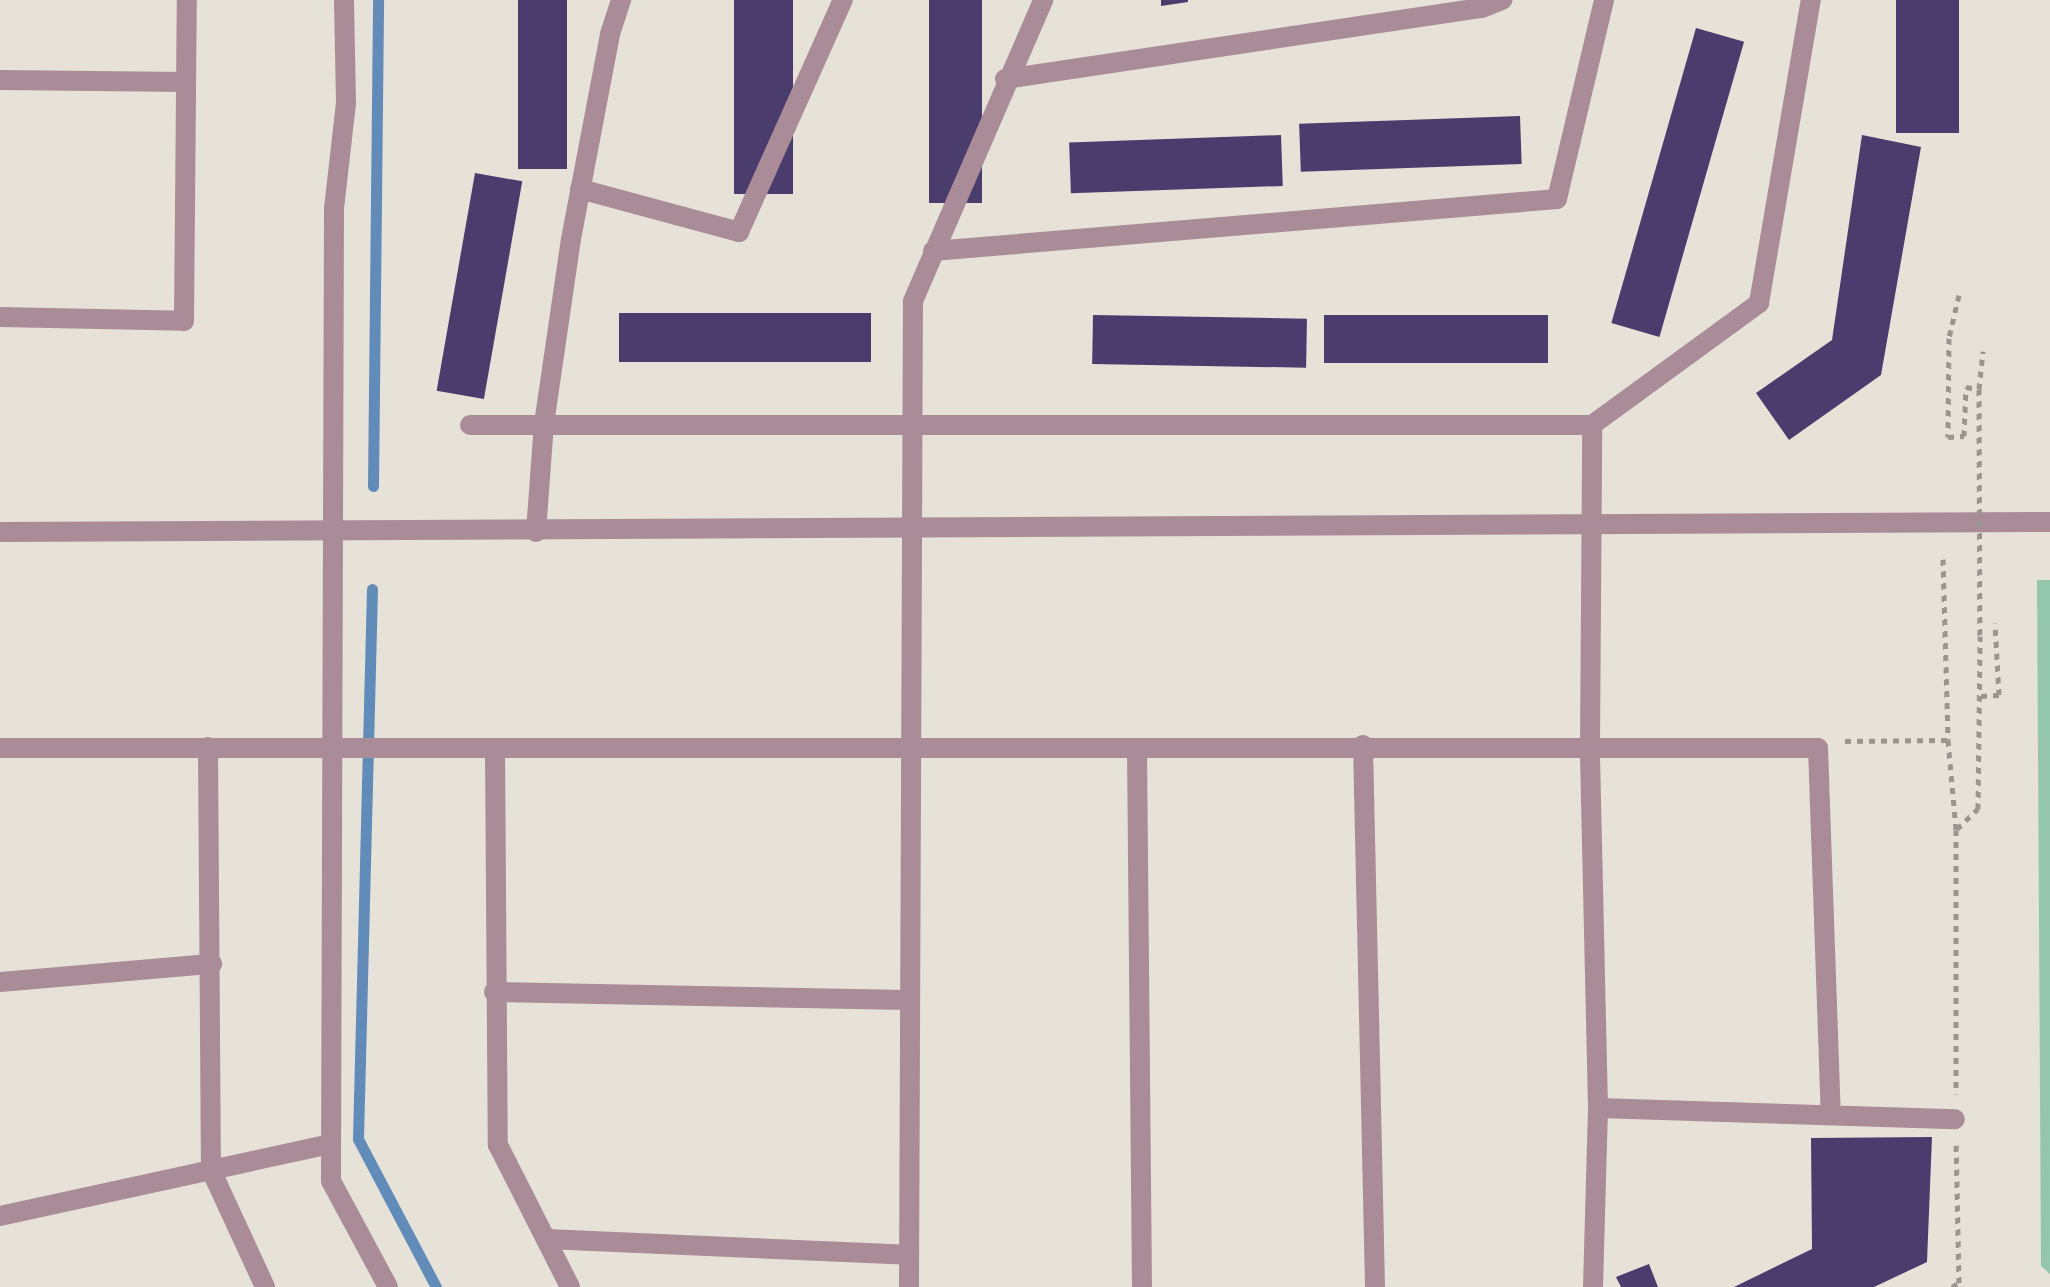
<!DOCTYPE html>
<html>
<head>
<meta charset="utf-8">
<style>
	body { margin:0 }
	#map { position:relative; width:2050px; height:1287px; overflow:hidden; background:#e7e2d8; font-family:"DejaVu Sans",sans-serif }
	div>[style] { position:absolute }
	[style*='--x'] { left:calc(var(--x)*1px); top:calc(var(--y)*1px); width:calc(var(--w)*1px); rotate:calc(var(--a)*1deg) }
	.green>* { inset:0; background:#94c6ad }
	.stream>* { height:11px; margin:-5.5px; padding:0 5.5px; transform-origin:5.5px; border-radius:5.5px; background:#618bb9 }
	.building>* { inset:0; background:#4b3c6e; transform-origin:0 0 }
	.path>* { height:5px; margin-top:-2.5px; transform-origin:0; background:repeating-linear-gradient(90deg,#99968f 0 6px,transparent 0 12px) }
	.minor>* { height:20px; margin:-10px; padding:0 10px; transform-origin:10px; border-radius:10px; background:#a98c97 }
	.path-bridge>* { height:5px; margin-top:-2.5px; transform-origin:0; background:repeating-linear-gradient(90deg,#99968f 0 6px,transparent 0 12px) }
	span { translate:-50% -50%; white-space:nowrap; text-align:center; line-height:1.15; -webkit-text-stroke:8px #fff; paint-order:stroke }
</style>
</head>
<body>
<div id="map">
	<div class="green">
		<div style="clip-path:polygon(2037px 580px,2050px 580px,2050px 1274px,2041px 1266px)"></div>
	</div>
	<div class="stream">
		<div style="--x:373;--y:486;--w:486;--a:-89.4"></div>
		<div style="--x:372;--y:589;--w:550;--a:91.46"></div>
		<div style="--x:358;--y:1139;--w:167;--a:62.2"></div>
	</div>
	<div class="building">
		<div style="left:518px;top:0;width:49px;height:169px"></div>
		<div style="left:734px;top:0;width:59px;height:194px"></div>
		<div style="left:929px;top:0;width:53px;height:203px"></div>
		<div style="clip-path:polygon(1161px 0,1188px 0,1188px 2px,1161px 6px)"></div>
		<div style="left:1896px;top:0;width:63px;height:133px"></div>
		<div style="left:1696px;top:28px;width:50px;height:307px;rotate:16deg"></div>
		<div style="left:1520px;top:116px;width:48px;height:221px;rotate:88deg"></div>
		<div style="left:1281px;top:135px;width:51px;height:212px;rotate:88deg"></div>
		<div style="clip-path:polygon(1862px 135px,1921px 147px,1881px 375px,1789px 440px,1756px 393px,1832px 340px)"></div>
		<div style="left:475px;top:173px;width:48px;height:221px;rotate:10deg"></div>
		<div style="left:871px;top:313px;width:49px;height:252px;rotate:90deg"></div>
		<div style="left:1093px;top:315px;width:214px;height:49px;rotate:1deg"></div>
		<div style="left:1548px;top:315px;width:48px;height:224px;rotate:90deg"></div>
		<div style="clip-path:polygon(1932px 1137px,1927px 1262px,1874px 1287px,1734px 1287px,1812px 1249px,1811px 1138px)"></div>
		<div style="clip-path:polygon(1649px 1264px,1658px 1287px,1621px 1287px,1616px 1277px)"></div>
	</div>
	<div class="path">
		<div style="--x:1959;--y:295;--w:44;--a:103.1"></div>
		<div style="--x:1949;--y:338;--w:99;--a:90.6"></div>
		<div style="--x:1948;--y:437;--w:16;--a:-4"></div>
		<div style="--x:1964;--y:436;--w:49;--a:-87.7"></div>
		<div style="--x:1966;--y:387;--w:13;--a:9"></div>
		<div style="--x:1979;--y:389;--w:38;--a:-84"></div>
		<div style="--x:1943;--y:559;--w:181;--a:88.4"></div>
		<div style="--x:1948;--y:740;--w:90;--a:84.9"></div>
		<div style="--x:1956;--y:830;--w:264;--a:90"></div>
		<div style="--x:1981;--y:696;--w:18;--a:-3"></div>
		<div style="--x:1999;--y:695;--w:72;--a:-93.2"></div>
		<div style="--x:1845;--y:741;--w:103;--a:-0.6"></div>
		<div style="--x:1957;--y:829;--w:29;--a:-44"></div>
		<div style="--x:1978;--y:809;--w:173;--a:-89.3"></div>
		<div style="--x:1952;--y:1287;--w:8;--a:-30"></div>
		<div style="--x:1959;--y:1283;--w:139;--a:-91.2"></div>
	</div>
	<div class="minor">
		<div style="--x:344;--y:0;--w:103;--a:88.9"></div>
		<div style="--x:346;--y:103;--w:107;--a:96.5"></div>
		<div style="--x:334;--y:209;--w:972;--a:90.18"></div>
		<div style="--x:331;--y:1181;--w:120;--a:61.7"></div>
		<div style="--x:1005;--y:79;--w:482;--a:-8.5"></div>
		<div style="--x:1482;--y:8;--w:22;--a:-22"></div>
		<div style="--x:0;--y:80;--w:186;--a:0.6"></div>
		<div style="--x:580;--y:189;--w:165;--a:15.1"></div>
		<div style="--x:739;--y:232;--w:254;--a:-65.9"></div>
		<div style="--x:933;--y:251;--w:626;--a:-4.76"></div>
		<div style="--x:1557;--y:199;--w:204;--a:-76.7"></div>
		<div style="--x:0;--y:317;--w:184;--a:1.2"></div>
		<div style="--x:184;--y:321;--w:321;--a:-89.5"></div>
		<div style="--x:470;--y:425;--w:1122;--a:0"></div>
		<div style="--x:0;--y:532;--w:2050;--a:-0.28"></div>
		<div style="--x:536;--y:532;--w:108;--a:-85.8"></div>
		<div style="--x:544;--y:424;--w:187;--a:-81.7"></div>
		<div style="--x:571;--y:239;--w:209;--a:-79.2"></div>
		<div style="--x:610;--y:34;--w:36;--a:-72"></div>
		<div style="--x:1363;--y:745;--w:542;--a:88.73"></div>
		<div style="--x:208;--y:747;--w:423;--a:89.6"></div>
		<div style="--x:211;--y:1170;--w:129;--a:65.2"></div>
		<div style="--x:0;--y:748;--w:1818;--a:0"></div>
		<div style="--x:1818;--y:748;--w:367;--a:88"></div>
		<div style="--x:495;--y:749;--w:396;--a:89.6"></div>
		<div style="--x:498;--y:1145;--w:159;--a:63.1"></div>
		<div style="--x:1137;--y:749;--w:538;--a:89.47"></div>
		<div style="--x:0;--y:982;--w:213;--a:-4.9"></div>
		<div style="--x:494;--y:992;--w:413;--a:1.1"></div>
		<div style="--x:1598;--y:1108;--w:357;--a:1.8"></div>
		<div style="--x:0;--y:1216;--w:337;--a:-12.3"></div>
		<div style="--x:546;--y:1239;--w:362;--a:2.5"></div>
		<div style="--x:909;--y:1287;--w:986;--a:-89.77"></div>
		<div style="--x:913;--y:301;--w:328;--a:-66.6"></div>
		<div style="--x:1593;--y:1287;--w:179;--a:-88.4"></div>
		<div style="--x:1598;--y:1108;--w:361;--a:-91.3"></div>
		<div style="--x:1590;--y:747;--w:322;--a:-89.6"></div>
		<div style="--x:1592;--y:425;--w:207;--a:-36.1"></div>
		<div style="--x:1759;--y:303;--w:307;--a:-80.3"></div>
	</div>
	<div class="path-bridge">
		<div style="--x:1979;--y:389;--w:247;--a:89.8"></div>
	</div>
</div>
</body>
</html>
